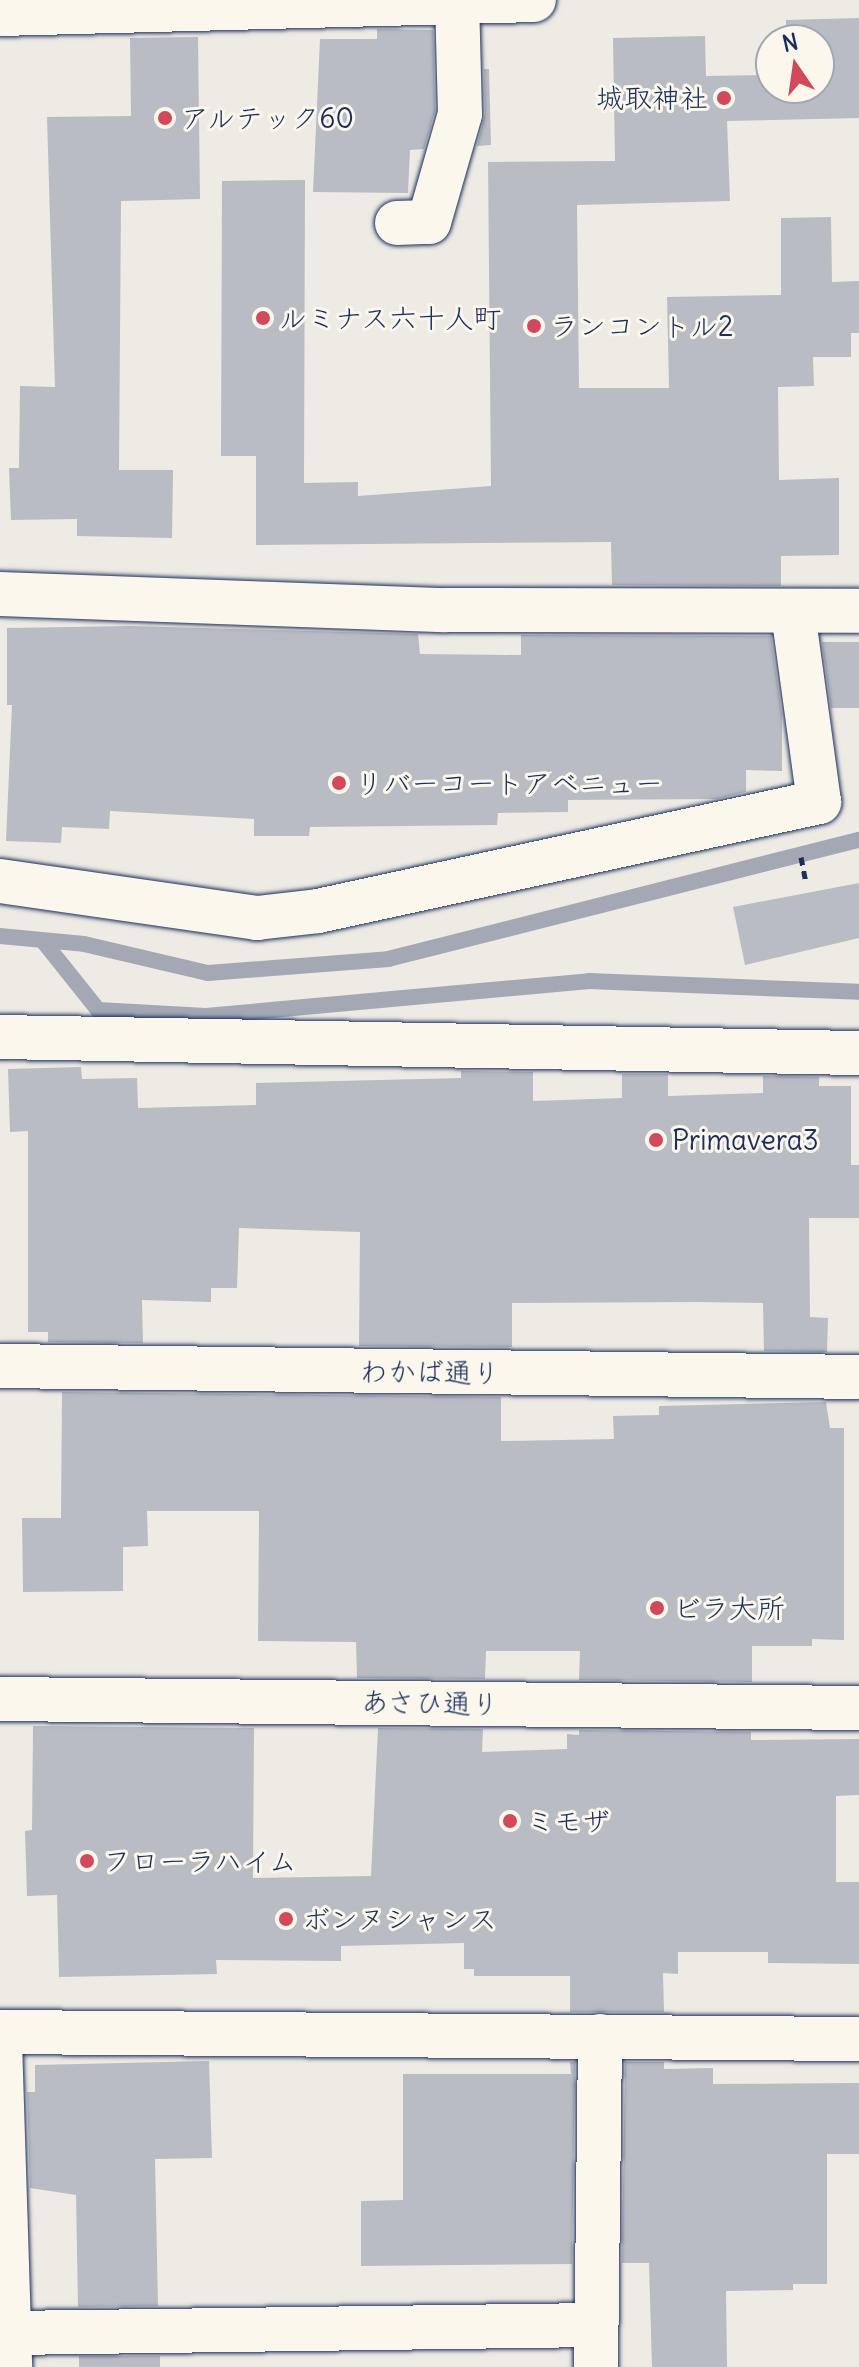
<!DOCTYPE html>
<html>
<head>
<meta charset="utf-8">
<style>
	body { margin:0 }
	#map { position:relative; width:859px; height:2367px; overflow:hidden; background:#eeebe4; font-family:Delius,"Klee One",sans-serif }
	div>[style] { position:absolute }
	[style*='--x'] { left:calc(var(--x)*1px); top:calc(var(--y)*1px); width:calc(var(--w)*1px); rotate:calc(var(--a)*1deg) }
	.stream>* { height:16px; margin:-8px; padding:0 8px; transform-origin:8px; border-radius:8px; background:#a3a8b4 }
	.building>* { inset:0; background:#b9bcc3; transform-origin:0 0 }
	.path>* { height:5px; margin-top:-2.5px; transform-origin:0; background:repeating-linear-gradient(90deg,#1b2f5e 0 8px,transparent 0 14px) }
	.roads { filter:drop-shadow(0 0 2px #1b2f5e) drop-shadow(0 0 2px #1b2f5e) }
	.minor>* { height:44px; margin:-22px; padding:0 22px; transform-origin:22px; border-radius:22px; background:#fbf7ec }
	.dots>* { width:22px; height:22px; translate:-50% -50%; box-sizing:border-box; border:4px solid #fbf7ec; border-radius:50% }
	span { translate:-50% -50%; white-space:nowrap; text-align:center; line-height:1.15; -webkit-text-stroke:6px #fbf7ec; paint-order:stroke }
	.poi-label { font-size:28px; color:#1b2f5e }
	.right { translate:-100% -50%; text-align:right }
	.left { translate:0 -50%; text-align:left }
	.street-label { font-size:28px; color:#1b2f5e }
	.north { position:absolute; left:755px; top:24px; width:80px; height:80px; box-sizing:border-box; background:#fbf7ec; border:2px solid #a1a7b3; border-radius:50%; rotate:347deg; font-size:22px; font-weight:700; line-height:32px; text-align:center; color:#1b2f5e }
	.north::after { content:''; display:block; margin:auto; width:28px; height:36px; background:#d1495b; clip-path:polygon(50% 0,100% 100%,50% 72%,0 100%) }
</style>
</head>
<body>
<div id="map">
	<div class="stream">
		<div style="--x:0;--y:936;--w:84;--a:5.4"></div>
		<div style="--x:84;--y:944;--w:127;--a:13.2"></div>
		<div style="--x:208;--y:973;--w:181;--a:-4.4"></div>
		<div style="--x:388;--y:959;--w:486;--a:-14.2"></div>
		<div style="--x:43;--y:941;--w:88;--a:51.4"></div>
		<div style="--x:98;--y:1010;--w:108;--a:3.2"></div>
		<div style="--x:206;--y:1016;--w:385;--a:-5.2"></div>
		<div style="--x:589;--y:981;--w:270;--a:2.3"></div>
	</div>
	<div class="building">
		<div style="clip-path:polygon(859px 18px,859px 118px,727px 121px,730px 201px,577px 205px,579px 388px,669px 388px,667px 297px,781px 295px,781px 218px,831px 217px,832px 282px,859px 281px,859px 333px,851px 333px,851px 357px,813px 357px,814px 386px,778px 387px,779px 480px,839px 478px,839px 555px,781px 556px,781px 586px,612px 585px,611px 542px,256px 545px,256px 456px,221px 456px,222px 181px,305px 180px,304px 483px,358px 482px,358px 496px,491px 486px,488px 162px,615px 161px,613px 38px,705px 36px,706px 76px,771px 75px,771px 88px,819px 88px,819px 40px,786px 40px,786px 20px)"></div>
		<div style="clip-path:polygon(377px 29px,433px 30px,435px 111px,424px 149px,410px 150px,408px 193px,313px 192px,320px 39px,377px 39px)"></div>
		<div style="clip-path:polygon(198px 37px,200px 199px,121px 201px,119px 470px,173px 470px,172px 538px,77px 536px,77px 519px,11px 520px,9px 468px,19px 468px,20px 386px,55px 387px,47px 117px,131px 116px,130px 38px)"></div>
		<div style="clip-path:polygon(484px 69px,489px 69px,491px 145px,477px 146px,485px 114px)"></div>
		<div style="clip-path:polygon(131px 626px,418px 634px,420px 654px,521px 655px,521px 635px,771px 636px,782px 716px,782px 771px,746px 770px,746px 792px,717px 799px,568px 800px,568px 812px,498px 813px,497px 825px,310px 827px,309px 836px,254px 836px,254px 819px,110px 811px,109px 829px,62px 827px,61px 843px,6px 841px,12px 705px,7px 705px,7px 628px)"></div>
		<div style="clip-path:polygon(822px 642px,859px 642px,859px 708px,831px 708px)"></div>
		<div style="clip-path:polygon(859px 883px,859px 938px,745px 965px,733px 907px)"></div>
		<div style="clip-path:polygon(81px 1067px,82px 1079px,137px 1078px,138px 1108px,256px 1105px,256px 1083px,461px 1078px,461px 1071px,533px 1072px,533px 1101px,622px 1098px,622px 1074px,668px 1074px,668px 1096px,763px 1093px,763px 1076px,819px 1077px,819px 1086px,851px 1086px,851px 1165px,859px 1165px,859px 1218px,809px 1218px,810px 1317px,828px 1318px,827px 1352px,764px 1351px,763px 1303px,696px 1302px,512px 1303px,512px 1347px,359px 1346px,360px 1232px,239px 1228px,237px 1288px,211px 1288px,211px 1302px,142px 1300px,143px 1343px,48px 1342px,48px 1332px,28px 1332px,28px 1131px,10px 1132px,8px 1069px)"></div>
		<div style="clip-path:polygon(62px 1392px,501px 1397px,501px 1441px,614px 1439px,613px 1416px,659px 1415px,659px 1406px,826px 1402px,830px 1428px,844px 1428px,844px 1640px,812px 1639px,812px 1646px,752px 1646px,752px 1682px,579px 1680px,580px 1651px,486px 1651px,485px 1679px,357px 1678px,356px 1642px,258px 1641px,259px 1511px,147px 1511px,148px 1546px,123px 1547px,123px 1591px,23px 1592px,22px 1518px,61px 1518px)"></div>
		<div style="clip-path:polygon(33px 1726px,254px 1728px,253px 1878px,371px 1876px,378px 1728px,483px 1729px,482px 1752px,567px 1749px,567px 1734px,579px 1735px,579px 1730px,751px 1732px,751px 1740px,859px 1739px,859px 1795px,836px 1796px,836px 1882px,859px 1882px,859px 1964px,768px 1963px,768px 1952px,678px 1952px,678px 1974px,663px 1973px,664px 2012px,570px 2012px,570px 1976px,474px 1976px,474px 1969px,464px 1969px,464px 1943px,341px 1946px,341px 1961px,216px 1960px,217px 1974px,59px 1977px,57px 1895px,27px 1896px,25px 1831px,32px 1830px)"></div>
		<div style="clip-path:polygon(209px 2061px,212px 2158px,155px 2159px,158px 2306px,78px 2307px,76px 2195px,30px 2188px,27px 2092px,35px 2092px,35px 2065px)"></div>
		<div style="clip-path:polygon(570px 2062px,575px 2062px,572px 2264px,361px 2266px,361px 2201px,403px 2200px,403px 2074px,571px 2074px)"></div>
		<div style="clip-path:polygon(625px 2062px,664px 2062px,664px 2069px,713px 2068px,713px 2084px,859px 2083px,859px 2154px,827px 2154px,827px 2284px,793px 2284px,793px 2290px,726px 2291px,727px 2367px,652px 2367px,649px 2263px,622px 2263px)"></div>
		<div style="left:160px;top:2356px;width:11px;height:81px;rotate:90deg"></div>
	</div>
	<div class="path">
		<div style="--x:801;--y:857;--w:26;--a:79"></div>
	</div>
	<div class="roads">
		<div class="minor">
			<div style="--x:0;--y:14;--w:534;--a:-1.5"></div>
			<div style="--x:397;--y:223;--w:32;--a:-2"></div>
			<div style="--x:429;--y:222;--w:112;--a:-74"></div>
			<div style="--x:460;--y:114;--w:111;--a:-91.5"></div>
			<div style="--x:0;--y:594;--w:445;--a:2.1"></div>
			<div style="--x:445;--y:610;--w:414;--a:0.1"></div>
			<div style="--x:0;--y:881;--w:260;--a:8.2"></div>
			<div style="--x:257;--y:918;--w:61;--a:-6.5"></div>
			<div style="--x:318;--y:911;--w:513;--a:-12.27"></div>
			<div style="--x:819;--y:802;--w:191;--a:-97.8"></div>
			<div style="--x:0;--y:1037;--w:859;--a:1.07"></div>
			<div style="--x:0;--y:1366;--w:859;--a:0.73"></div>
			<div style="--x:0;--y:1699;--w:859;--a:0.6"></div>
			<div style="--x:0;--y:2032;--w:859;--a:0.47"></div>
			<div style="--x:0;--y:2042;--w:325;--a:88.2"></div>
			<div style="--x:9;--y:2333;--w:587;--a:-0.78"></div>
			<div style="--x:596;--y:2367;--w:331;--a:-89.3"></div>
		</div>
	</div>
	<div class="dots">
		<div style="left:724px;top:98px;background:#d1495b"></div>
		<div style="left:165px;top:118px;background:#d1495b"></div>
		<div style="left:263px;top:318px;background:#d1495b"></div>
		<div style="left:534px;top:326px;background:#d1495b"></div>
		<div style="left:339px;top:783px;background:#d1495b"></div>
		<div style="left:656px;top:1140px;background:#d1495b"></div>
		<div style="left:657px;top:1608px;background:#d1495b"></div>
		<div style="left:510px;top:1821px;background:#d1495b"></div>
		<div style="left:87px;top:1861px;background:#d1495b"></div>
		<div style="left:286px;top:1919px;background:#d1495b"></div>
	</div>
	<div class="poi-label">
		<span class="right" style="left:708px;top:98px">城取神社</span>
		<span class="left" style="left:181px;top:118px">アルテック60</span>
		<span class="left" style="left:279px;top:318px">ルミナス六十人町</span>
		<span class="left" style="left:550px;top:326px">ランコントル2</span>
		<span class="left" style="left:355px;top:783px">リバーコートアベニュー</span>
		<span class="left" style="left:672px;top:1140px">Primavera3</span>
		<span class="left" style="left:673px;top:1608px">ビラ大所</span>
		<span class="left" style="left:526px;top:1821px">ミモザ</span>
		<span class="left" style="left:103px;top:1861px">フローラハイム</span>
		<span class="left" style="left:302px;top:1919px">ボンヌシャンス</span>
	</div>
	<div class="street-label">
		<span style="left:430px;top:1372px;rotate:1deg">わかば通り</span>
		<span style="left:430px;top:1703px;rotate:1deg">あさひ通り</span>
	</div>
	<div class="north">N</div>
</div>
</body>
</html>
